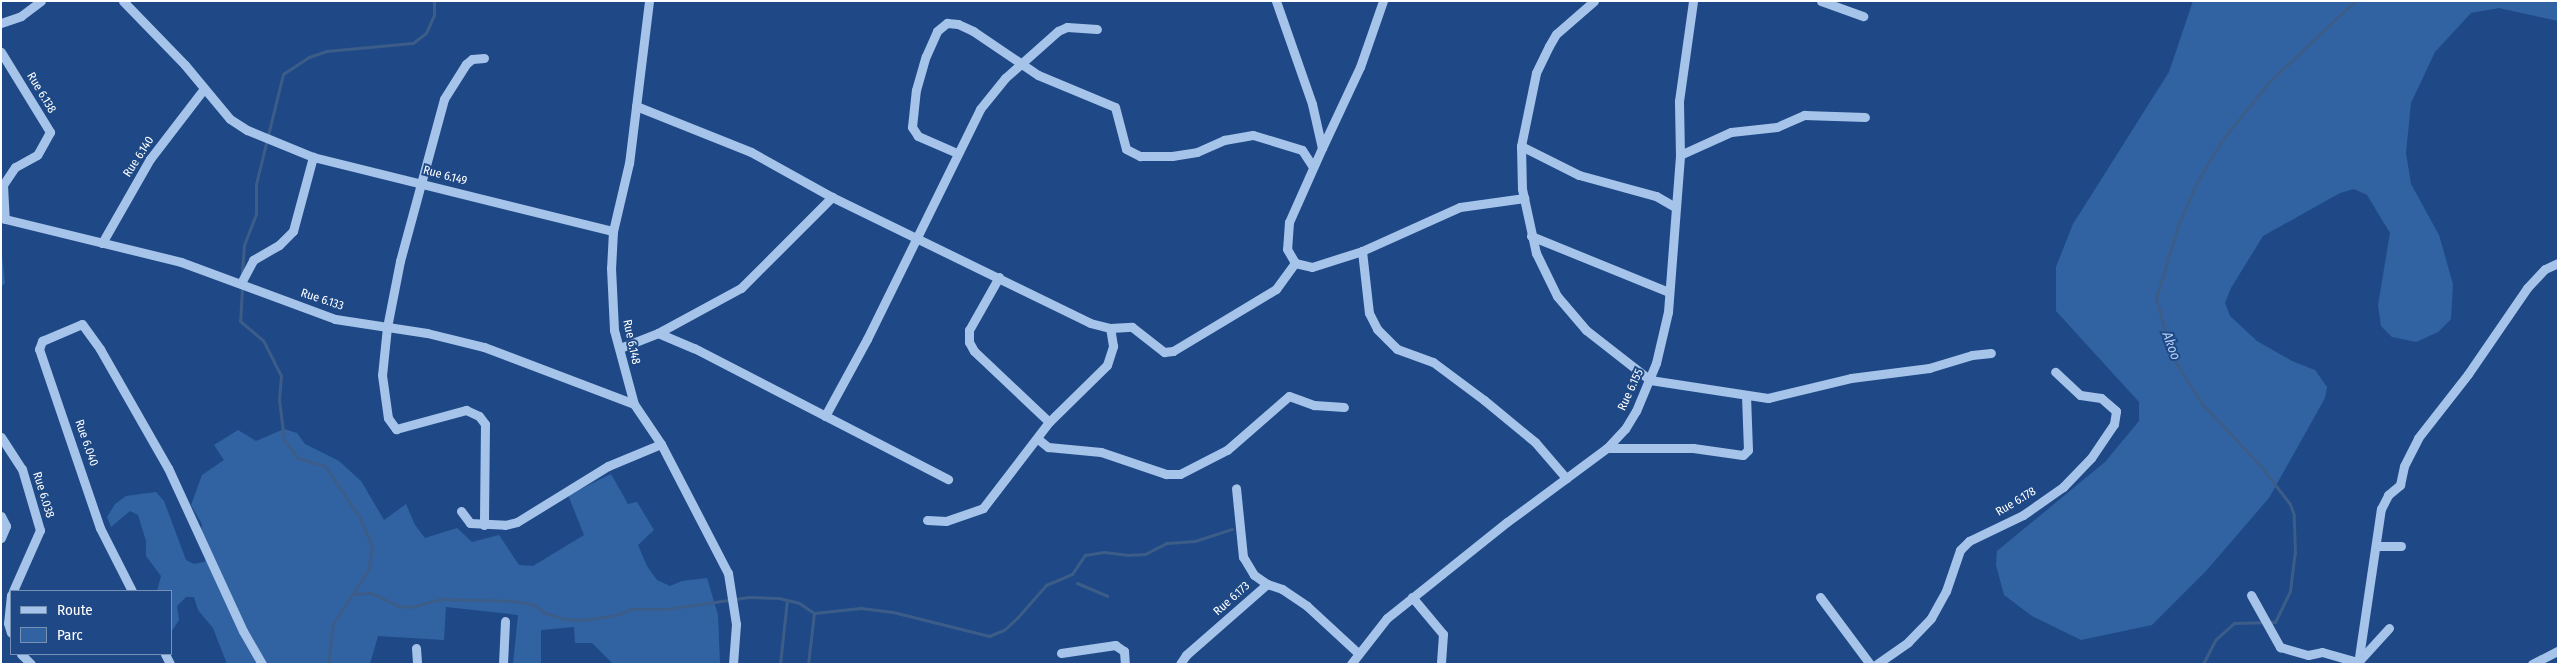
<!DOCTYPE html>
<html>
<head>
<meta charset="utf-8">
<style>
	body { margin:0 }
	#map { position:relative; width:2559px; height:665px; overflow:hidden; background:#1e4986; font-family:"Fira Sans Condensed",sans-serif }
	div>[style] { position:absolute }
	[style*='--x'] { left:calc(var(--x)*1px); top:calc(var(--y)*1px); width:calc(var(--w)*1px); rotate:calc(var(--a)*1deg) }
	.green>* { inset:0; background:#3163a3 }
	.stream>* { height:3px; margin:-1.5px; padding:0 1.5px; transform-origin:1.5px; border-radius:1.5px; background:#3d5d89 }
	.minor>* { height:9px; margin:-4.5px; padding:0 4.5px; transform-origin:4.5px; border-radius:4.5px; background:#a6c4ea }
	span { translate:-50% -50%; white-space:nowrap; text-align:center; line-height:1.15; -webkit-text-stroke:4px #1e4986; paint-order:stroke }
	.street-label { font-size:12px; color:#fff }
	.water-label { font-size:14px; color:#b1cef2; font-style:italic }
	.frame { position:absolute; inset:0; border:2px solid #fff; pointer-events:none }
	.legend { position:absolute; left:10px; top:590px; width:162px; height:65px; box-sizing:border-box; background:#1e4986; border:1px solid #7892b6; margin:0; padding:6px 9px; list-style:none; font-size:15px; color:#fff }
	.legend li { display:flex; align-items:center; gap:10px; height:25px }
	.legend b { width:25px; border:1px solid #7892b6 }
</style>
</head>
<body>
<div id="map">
	<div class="green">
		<div style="clip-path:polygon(2193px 1px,2558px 1px,2558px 21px,2499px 8px,2471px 13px,2435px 52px,2411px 103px,2406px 153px,2411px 184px,2439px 235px,2453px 284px,2451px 319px,2438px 332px,2416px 342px,2392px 337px,2381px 326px,2378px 305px,2390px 233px,2367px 195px,2354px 189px,2340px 193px,2263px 236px,2231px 288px,2225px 303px,2230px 316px,2257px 341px,2292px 361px,2315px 370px,2327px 387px,2325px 398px,2269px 498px,2206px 571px,2152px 625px,2081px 640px,2032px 616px,2004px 595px,1996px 565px,1997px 551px,2105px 462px,2139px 421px,2139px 402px,2056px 311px,2056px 267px,2073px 224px,2169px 72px)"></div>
		<div style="clip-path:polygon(1px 247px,5px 283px,1px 287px)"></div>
		<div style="clip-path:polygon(284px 429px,297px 433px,305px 444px,339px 461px,361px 481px,384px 520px,406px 504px,415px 525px,425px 538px,457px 528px,472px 542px,499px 535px,519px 565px,533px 566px,584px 535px,568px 495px,611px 474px,628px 504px,637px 502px,654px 530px,638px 545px,647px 566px,657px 580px,670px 586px,682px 581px,707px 578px,718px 615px,720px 664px,613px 664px,592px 643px,575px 643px,574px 627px,541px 630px,541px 664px,513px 664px,518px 615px,446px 607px,444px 640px,378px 636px,370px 664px,227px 664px,213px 628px,198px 610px,194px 597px,186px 597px,177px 606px,179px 620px,171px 632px,171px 591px,157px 591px,161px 576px,146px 556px,146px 541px,138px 515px,130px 511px,111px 527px,107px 517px,115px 504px,126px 496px,156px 492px,164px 501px,186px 560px,194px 564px,204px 562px,208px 558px,200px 535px,202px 524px,191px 505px,202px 475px,224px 460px,214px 445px,238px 430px,256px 441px)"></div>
	</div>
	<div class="stream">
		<div style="--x:242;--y:273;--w:28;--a:-86"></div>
		<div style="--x:244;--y:245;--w:33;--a:-69"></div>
		<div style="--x:256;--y:214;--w:30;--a:-90"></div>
		<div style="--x:256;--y:184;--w:113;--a:-76.2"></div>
		<div style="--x:283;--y:74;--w:31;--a:-33"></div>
		<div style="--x:309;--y:57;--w:18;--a:-19"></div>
		<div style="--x:326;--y:51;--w:87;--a:-5.3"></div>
		<div style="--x:413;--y:43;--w:16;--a:-38"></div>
		<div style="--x:426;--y:33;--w:20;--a:-66"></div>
		<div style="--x:434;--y:15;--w:14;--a:-90"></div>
		<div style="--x:242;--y:287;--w:34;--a:93"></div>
		<div style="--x:240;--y:321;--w:30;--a:40"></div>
		<div style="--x:263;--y:340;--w:40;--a:63.4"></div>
		<div style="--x:281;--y:376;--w:23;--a:95"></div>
		<div style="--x:279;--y:399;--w:41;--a:83"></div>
		<div style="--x:284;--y:440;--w:23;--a:52"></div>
		<div style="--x:298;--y:458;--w:28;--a:17"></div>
		<div style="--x:325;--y:466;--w:63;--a:56.1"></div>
		<div style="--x:360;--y:518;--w:30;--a:67"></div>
		<div style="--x:372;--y:546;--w:24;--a:99"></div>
		<div style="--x:368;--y:570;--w:64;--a:122.9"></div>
		<div style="--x:333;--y:624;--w:40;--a:97.1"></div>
		<div style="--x:1077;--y:583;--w:33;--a:23"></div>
		<div style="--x:352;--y:594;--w:19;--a:-3"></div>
		<div style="--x:371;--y:593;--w:31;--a:25"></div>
		<div style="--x:399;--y:606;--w:12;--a:5"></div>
		<div style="--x:411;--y:607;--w:30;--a:-15"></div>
		<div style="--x:440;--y:599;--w:74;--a:1.5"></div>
		<div style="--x:514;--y:601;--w:20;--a:11"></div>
		<div style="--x:534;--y:605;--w:14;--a:36"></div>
		<div style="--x:545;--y:613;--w:21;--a:17"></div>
		<div style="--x:565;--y:619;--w:17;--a:3"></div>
		<div style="--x:582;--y:620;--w:34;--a:-8"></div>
		<div style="--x:616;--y:615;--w:16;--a:-22"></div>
		<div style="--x:631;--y:609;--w:35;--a:0"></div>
		<div style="--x:666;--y:609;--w:84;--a:-8.2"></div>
		<div style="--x:749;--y:597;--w:30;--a:2"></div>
		<div style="--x:779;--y:598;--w:21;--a:14"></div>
		<div style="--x:799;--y:603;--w:18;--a:34"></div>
		<div style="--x:814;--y:613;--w:47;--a:-6.1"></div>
		<div style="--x:861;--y:608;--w:32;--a:7"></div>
		<div style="--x:893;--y:612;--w:99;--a:14"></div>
		<div style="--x:989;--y:636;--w:16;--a:-22"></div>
		<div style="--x:1004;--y:630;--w:18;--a:-43"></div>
		<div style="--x:1017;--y:618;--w:44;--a:-48.7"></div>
		<div style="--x:1046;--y:585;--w:28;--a:-23"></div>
		<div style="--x:1072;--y:574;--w:23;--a:-56"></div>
		<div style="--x:1085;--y:555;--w:19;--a:-9"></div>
		<div style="--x:1104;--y:552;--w:23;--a:7"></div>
		<div style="--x:1127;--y:555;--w:18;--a:-3"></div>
		<div style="--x:1145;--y:554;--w:25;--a:-27"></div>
		<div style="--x:1167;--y:543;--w:28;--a:-4"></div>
		<div style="--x:1195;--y:541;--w:39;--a:-18"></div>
		<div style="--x:780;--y:664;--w:64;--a:-83.8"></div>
		<div style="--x:808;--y:664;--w:51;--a:-83.3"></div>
		<div style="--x:2203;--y:664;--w:27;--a:-63"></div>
		<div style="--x:2215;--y:640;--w:25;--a:-42"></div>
		<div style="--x:2234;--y:623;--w:41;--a:-1.4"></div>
		<div style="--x:2275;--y:622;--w:34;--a:-64"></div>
		<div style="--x:2290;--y:591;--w:38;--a:-83"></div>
		<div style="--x:2295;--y:553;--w:38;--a:-92"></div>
		<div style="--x:2294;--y:515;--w:12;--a:-110"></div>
		<div style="--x:2290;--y:504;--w:49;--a:-127.6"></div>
		<div style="--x:2260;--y:465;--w:83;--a:-133.5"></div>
		<div style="--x:2203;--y:405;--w:59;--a:-122.6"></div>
		<div style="--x:2171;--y:355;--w:59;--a:-104.7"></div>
		<div style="--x:2156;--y:298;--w:78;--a:-73"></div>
		<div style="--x:2179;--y:223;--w:47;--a:-66.2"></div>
		<div style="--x:2198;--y:180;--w:47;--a:-59"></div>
		<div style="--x:2222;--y:140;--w:76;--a:-50.9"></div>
		<div style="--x:2270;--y:81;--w:117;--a:-43.3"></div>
	</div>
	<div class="minor">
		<div style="--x:123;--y:1;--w:89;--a:45.9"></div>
		<div style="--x:185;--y:65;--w:70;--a:50.2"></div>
		<div style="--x:230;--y:119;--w:20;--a:33"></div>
		<div style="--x:247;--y:130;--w:71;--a:22.2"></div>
		<div style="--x:313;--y:157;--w:309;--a:13.9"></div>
		<div style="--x:649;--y:1;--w:163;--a:97"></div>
		<div style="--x:629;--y:163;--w:70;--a:103.2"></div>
		<div style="--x:613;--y:231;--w:37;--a:93"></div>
		<div style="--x:611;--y:268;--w:62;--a:87.2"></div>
		<div style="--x:614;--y:330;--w:77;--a:74.9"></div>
		<div style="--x:634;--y:404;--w:48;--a:56"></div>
		<div style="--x:661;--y:444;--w:145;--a:62.6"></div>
		<div style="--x:728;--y:573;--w:52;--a:81.1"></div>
		<div style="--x:736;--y:624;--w:40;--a:94.3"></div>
		<div style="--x:1276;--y:1;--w:109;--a:70.7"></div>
		<div style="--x:1312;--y:104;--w:45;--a:77.2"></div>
		<div style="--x:1322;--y:148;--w:81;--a:114"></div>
		<div style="--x:1289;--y:222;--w:27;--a:94"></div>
		<div style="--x:1287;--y:249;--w:16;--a:60"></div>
		<div style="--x:1295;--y:263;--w:17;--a:13"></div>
		<div style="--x:1312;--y:267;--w:52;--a:-17.7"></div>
		<div style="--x:1362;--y:251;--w:107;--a:-24.2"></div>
		<div style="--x:1460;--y:207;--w:65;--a:-8"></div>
		<div style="--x:1594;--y:1;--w:50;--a:139"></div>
		<div style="--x:1556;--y:34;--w:14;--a:120"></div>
		<div style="--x:1549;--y:46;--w:30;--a:116"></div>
		<div style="--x:1536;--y:73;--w:75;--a:101.6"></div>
		<div style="--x:1521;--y:146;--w:43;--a:88.7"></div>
		<div style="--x:1522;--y:189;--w:66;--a:77.7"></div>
		<div style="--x:1536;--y:253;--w:48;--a:64"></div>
		<div style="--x:1557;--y:296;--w:45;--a:49.5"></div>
		<div style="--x:1586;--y:330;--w:81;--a:38"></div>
		<div style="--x:1650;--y:380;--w:119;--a:8.7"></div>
		<div style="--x:1768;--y:398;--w:85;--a:-13.5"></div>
		<div style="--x:1851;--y:378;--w:79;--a:-7.3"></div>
		<div style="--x:1929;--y:368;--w:45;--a:-16.8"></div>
		<div style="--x:1972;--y:355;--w:19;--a:-6"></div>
		<div style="--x:1821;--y:1;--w:45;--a:19.7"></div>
		<div style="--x:1;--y:23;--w:21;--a:-19"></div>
		<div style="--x:21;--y:16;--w:25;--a:-37"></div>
		<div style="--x:1;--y:52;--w:94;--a:58.5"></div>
		<div style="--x:50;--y:132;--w:26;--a:119"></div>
		<div style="--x:37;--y:155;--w:25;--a:151"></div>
		<div style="--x:15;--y:167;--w:22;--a:124"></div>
		<div style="--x:3;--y:185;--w:34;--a:87"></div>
		<div style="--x:484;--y:58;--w:12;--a:175"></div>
		<div style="--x:472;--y:59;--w:8;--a:140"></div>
		<div style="--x:466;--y:64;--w:41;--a:122.2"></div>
		<div style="--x:444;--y:99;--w:168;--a:105.2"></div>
		<div style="--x:400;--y:261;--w:67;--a:101.1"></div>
		<div style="--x:387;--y:327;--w:48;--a:95.9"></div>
		<div style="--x:382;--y:375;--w:43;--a:82.1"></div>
		<div style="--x:388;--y:418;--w:14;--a:54"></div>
		<div style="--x:396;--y:429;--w:73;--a:-15.2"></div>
		<div style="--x:466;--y:410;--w:14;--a:25"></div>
		<div style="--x:479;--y:416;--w:10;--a:53"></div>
		<div style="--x:485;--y:424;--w:101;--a:90.6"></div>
		<div style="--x:636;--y:106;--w:124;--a:21.8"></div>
		<div style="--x:751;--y:152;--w:93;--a:29.1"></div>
		<div style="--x:832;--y:197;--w:287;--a:26"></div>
		<div style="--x:1090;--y:323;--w:21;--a:14"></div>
		<div style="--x:1110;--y:328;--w:22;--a:-3"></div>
		<div style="--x:1132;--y:327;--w:41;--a:38"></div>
		<div style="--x:1164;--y:352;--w:9;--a:-6"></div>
		<div style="--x:1173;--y:351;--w:120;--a:-31"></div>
		<div style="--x:1276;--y:289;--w:32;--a:-54"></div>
		<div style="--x:1521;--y:146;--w:65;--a:26.6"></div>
		<div style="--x:1579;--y:175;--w:80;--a:15.3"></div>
		<div style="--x:1656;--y:196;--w:22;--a:30"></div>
		<div style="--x:1322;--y:148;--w:89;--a:-64.9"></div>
		<div style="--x:1360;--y:67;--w:70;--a:-70.8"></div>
		<div style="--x:957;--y:153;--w:43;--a:-156.4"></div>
		<div style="--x:918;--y:136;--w:11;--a:-124"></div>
		<div style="--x:912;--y:127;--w:37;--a:-84"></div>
		<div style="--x:916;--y:90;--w:35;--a:-74"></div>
		<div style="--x:926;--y:56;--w:27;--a:-66"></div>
		<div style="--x:937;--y:31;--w:13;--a:-39"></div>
		<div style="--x:947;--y:23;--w:11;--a:5"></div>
		<div style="--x:958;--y:24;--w:17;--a:25"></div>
		<div style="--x:973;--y:31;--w:78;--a:34.1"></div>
		<div style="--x:1038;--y:75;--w:83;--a:22.6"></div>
		<div style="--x:1115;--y:107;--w:43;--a:75.3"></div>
		<div style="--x:1126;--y:149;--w:16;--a:27"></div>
		<div style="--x:1140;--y:156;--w:32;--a:0"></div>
		<div style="--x:1172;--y:156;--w:25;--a:-9"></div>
		<div style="--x:1197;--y:152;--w:30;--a:-24"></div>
		<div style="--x:1224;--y:140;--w:29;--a:-10"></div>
		<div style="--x:1253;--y:135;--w:51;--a:17"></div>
		<div style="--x:1302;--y:150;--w:20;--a:57"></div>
		<div style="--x:1680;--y:155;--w:56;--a:-24.3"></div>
		<div style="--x:1731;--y:132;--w:46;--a:-6.2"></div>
		<div style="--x:1777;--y:127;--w:30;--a:-24"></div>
		<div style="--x:1804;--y:115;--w:61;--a:1.9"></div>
		<div style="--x:1;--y:218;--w:185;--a:13.7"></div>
		<div style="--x:181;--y:262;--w:164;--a:20.3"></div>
		<div style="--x:335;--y:319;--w:93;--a:8.7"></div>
		<div style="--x:427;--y:333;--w:59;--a:13.8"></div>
		<div style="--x:484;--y:347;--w:160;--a:20.8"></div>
		<div style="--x:1531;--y:236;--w:149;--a:22.1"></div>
		<div style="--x:102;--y:243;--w:97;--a:-60.3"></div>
		<div style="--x:150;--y:159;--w:87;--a:-52.5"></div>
		<div style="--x:1362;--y:251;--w:62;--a:83.6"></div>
		<div style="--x:1369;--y:313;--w:18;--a:63"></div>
		<div style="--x:1377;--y:329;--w:28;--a:45"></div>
		<div style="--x:1397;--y:349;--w:38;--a:20"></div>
		<div style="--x:1433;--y:362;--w:64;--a:36.7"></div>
		<div style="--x:1484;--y:400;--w:66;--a:39.5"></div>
		<div style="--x:1535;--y:442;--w:48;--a:49.3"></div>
		<div style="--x:999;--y:277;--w:61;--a:119.5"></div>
		<div style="--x:969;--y:330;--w:12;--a:90"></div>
		<div style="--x:969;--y:342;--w:10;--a:61"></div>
		<div style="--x:974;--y:351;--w:103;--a:43.4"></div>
		<div style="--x:241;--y:283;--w:26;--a:-62"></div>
		<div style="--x:253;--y:260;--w:30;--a:-30"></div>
		<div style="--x:279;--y:245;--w:20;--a:-45"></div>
		<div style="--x:293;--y:231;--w:77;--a:-74.9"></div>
		<div style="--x:658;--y:333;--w:39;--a:23"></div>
		<div style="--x:694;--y:348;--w:286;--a:27.3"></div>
		<div style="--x:620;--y:348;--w:41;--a:-21.5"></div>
		<div style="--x:658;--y:333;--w:94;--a:-28.5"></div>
		<div style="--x:741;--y:288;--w:129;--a:-45"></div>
		<div style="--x:825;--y:416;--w:88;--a:-61.4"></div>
		<div style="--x:867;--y:339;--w:256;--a:-63.8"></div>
		<div style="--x:980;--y:109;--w:40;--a:-51"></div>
		<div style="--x:1005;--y:78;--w:71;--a:-41.6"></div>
		<div style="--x:1058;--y:31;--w:10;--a:-24"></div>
		<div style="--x:1067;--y:27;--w:30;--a:4"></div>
		<div style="--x:1;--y:437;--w:38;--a:57"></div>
		<div style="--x:22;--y:469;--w:64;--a:73.6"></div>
		<div style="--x:40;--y:530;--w:67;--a:113.9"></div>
		<div style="--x:1038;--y:439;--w:13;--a:39"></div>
		<div style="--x:1048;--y:447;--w:53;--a:5.4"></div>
		<div style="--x:1101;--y:452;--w:69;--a:18.7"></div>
		<div style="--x:1166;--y:474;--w:14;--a:0"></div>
		<div style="--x:1180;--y:474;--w:53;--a:-27.1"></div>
		<div style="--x:1227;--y:450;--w:82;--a:-41.1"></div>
		<div style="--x:1289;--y:396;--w:27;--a:20"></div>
		<div style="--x:1314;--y:405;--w:30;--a:4"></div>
		<div style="--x:1607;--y:448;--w:86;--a:0"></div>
		<div style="--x:1693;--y:448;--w:50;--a:8"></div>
		<div style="--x:1743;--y:455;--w:7;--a:-45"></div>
		<div style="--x:1748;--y:450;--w:54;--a:-92.1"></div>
		<div style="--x:461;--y:511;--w:15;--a:53"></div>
		<div style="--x:470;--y:523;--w:35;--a:3"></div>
		<div style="--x:505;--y:525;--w:12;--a:-14"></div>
		<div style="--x:517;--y:522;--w:107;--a:-31.6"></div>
		<div style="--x:608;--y:466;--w:57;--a:-22.5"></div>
		<div style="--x:1;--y:516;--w:11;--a:63"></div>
		<div style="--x:6;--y:526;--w:13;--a:113"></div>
		<div style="--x:927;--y:520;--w:19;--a:3"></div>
		<div style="--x:946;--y:521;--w:39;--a:-19"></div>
		<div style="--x:983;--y:508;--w:108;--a:-52.5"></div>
		<div style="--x:1049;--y:422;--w:81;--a:-44.5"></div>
		<div style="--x:1107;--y:365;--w:20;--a:-72"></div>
		<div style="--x:1113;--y:346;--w:18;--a:-99"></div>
		<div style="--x:2378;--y:546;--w:23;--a:0"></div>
		<div style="--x:1267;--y:584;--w:16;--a:18"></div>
		<div style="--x:1282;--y:589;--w:30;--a:34"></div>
		<div style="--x:1307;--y:606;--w:69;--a:42.7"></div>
		<div style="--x:132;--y:591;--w:71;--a:-116.9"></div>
		<div style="--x:100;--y:528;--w:189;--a:-108.8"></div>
		<div style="--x:39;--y:349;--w:9;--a:-69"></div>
		<div style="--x:42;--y:341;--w:43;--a:-23"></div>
		<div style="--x:82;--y:324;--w:31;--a:54"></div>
		<div style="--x:100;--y:349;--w:137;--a:60.3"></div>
		<div style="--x:168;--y:468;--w:179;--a:65.3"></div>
		<div style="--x:243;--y:631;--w:38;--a:60"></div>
		<div style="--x:11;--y:595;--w:28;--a:96"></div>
		<div style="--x:8;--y:623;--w:10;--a:73"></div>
		<div style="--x:2251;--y:595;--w:60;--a:60.9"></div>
		<div style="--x:2280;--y:647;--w:29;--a:16"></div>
		<div style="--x:2308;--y:655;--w:14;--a:-12"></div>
		<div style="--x:2322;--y:652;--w:37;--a:16"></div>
		<div style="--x:2358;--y:662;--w:46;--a:-47.6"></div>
		<div style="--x:1412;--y:597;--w:48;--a:50"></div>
		<div style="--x:1443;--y:634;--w:30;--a:94"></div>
		<div style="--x:1820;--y:597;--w:84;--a:53.3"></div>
		<div style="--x:416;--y:648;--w:16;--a:86"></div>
		<div style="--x:1061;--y:653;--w:55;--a:-8.4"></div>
		<div style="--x:1115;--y:645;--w:11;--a:34"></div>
		<div style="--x:1124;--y:651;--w:13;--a:86"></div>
		<div style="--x:21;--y:654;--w:14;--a:45"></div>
		<div style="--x:165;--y:654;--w:11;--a:63"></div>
		<div style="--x:503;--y:664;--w:43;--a:-87.3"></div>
		<div style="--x:1180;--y:664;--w:11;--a:-56"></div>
		<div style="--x:1186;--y:655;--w:108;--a:-41.2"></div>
		<div style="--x:1267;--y:584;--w:16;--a:-145"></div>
		<div style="--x:1254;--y:575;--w:21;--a:-121"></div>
		<div style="--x:1243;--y:557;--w:69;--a:-95.8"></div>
		<div style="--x:1351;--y:664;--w:58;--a:-52"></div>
		<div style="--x:1387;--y:618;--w:154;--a:-38.7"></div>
		<div style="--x:1507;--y:522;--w:124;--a:-36.5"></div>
		<div style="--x:1607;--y:448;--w:26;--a:-47"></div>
		<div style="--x:1625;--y:429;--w:21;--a:-59"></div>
		<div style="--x:1636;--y:411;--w:52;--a:-67.4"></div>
		<div style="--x:1656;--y:363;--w:52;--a:-76.8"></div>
		<div style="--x:1668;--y:312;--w:157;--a:-85.6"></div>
		<div style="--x:1680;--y:155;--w:54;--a:-91.1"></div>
		<div style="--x:1679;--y:101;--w:101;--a:-82"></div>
		<div style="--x:1877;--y:664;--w:38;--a:-35"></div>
		<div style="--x:1908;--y:642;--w:33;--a:-46"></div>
		<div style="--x:1931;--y:618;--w:31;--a:-61"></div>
		<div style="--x:1946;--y:591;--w:43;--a:-71.1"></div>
		<div style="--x:1960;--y:550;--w:13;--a:-45"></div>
		<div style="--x:1969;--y:541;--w:60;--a:-25.7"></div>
		<div style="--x:2023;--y:515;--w:49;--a:-35"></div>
		<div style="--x:2063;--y:487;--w:40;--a:-46"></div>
		<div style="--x:2091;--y:458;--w:41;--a:-55.9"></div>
		<div style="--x:2114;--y:424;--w:13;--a:-81"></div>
		<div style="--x:2116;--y:411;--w:20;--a:-139"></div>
		<div style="--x:2101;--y:398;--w:21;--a:-172"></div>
		<div style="--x:2080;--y:395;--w:34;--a:-137"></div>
		<div style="--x:2358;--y:664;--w:157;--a:-81.6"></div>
		<div style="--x:2381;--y:509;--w:16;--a:-63"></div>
		<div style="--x:2388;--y:495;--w:16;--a:-40"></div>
		<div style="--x:2400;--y:485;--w:19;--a:-78"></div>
		<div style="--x:2404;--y:466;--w:31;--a:-63"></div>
		<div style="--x:2418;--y:438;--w:81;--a:-52"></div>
		<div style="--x:2468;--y:374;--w:104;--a:-55.5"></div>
		<div style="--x:2527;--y:288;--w:26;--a:-47"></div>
		<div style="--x:2545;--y:269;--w:14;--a:-25"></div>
		<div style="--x:2532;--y:664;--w:29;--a:-27"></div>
	</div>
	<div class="street-label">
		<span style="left:41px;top:93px;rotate:59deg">Rue 6.138</span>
		<span style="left:139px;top:157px;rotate:-57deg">Rue 6.140</span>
		<span style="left:445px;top:176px;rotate:15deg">Rue 6.149</span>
		<span style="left:322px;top:300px;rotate:18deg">Rue 6.133</span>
		<span style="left:631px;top:342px;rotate:78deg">Rue 6.148</span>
		<span style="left:1631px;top:390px;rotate:-65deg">Rue 6.155</span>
		<span style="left:86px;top:443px;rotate:71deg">Rue 6.040</span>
		<span style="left:43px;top:495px;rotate:73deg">Rue 6.038</span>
		<span style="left:2016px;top:502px;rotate:-31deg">Rue 6.178</span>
		<span style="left:1232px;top:599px;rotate:-42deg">Rue 6.173</span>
	</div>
	<div class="water-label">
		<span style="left:2171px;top:346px;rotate:70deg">Akoo</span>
	</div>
	<div class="frame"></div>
	<ul class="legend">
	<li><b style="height:6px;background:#a6c4ea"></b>Route</li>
	<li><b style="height:14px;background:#3163a3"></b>Parc</li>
	</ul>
</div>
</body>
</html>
